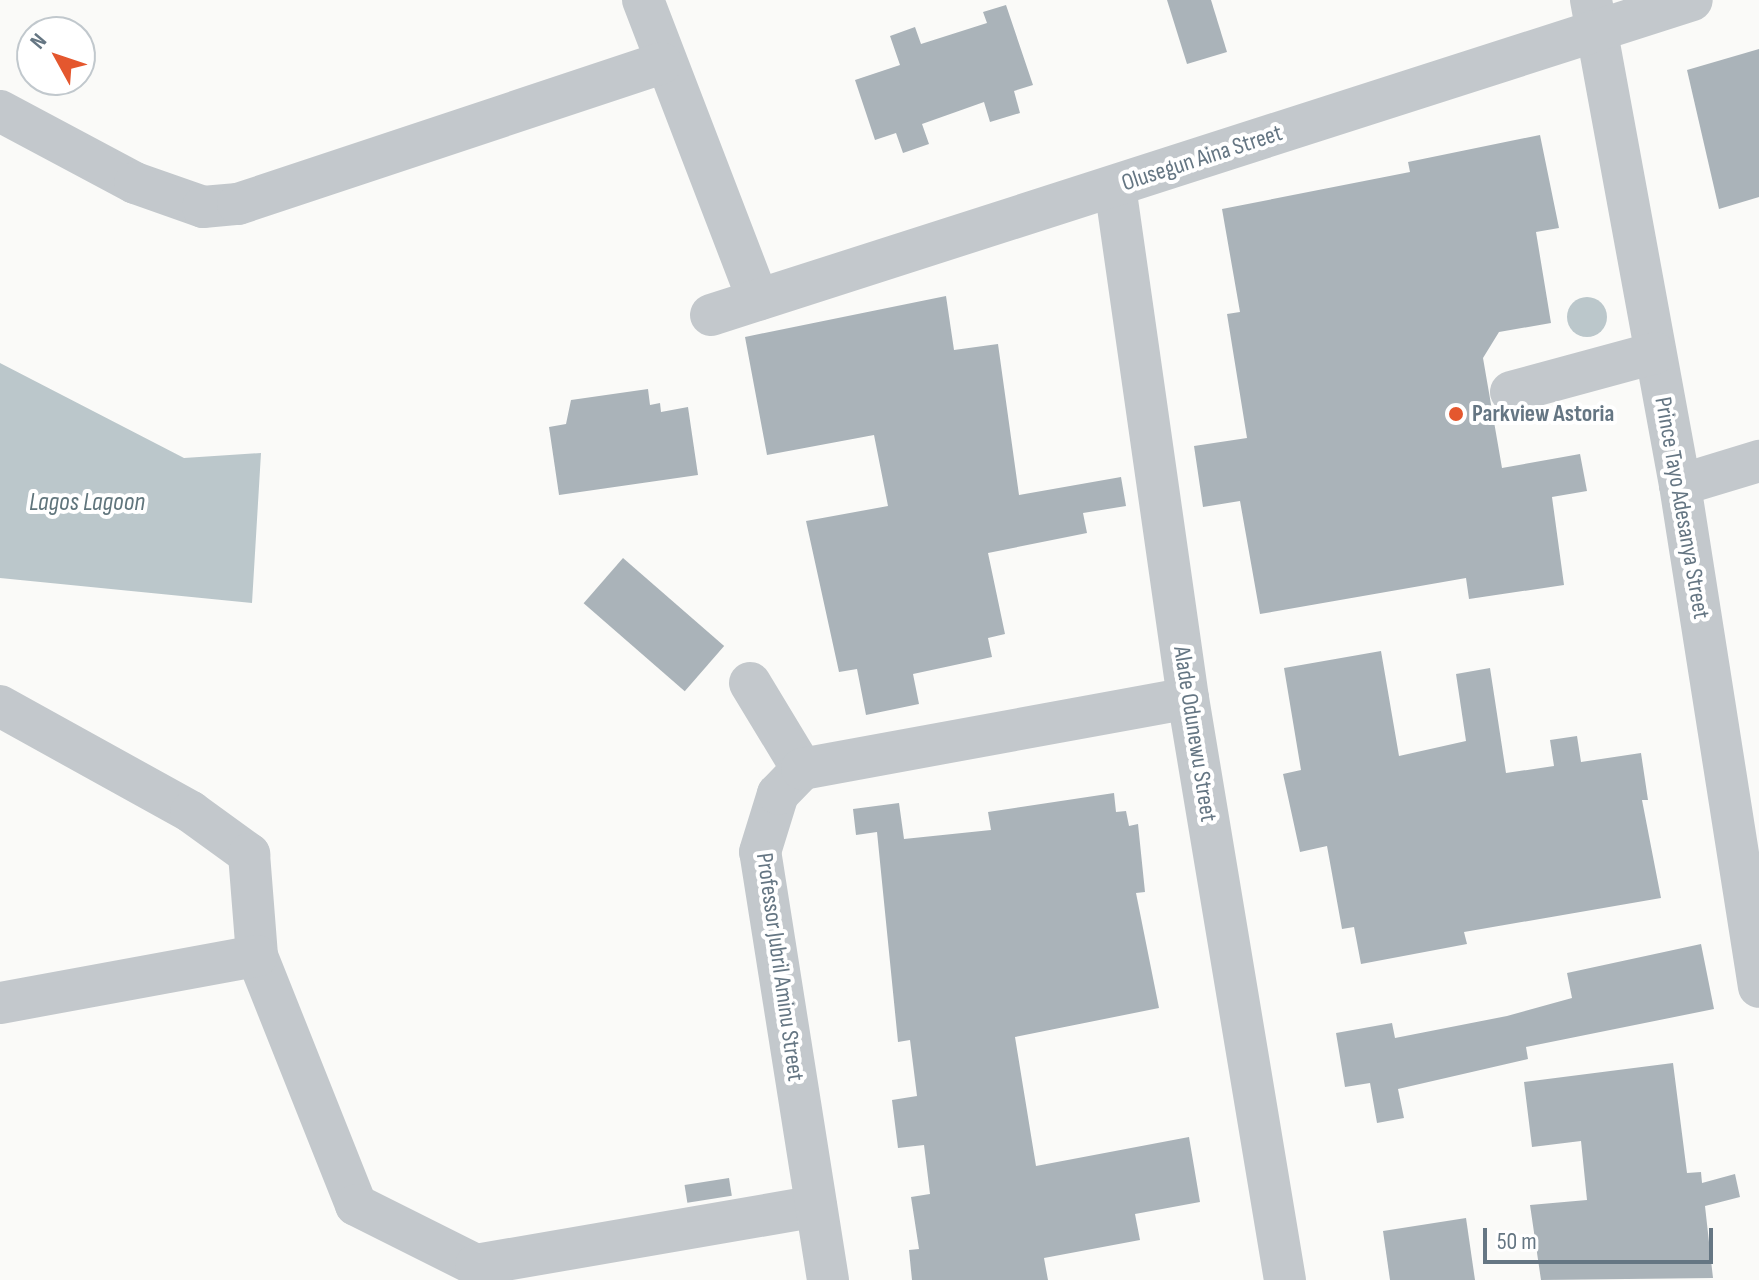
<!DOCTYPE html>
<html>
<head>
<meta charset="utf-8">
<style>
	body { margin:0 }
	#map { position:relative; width:1759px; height:1280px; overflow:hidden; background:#fafaf8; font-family:"Sofia Sans Condensed",sans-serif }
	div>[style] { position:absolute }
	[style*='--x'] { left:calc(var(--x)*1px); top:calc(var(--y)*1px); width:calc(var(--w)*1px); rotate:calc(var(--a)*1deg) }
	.water>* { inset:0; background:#bbc7cb }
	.round { border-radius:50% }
	.building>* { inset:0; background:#aab3b9; transform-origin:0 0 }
	.minor>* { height:42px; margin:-21px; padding:0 21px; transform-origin:21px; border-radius:21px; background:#c3c8cc }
	.dots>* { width:22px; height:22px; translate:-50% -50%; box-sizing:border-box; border:4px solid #fff; border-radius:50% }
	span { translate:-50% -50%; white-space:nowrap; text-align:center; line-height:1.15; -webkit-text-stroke:8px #fff; paint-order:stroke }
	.street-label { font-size:24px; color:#657683 }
	.poi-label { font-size:24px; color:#657683; font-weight:700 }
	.left { translate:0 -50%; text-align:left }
	.water-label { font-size:26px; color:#60757c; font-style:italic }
	.north { position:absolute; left:16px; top:16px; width:80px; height:80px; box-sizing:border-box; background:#fff; border:2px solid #c1c8cd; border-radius:50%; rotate:310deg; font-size:22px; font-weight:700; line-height:32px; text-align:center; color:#657683 }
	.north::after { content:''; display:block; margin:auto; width:28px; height:36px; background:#e4572e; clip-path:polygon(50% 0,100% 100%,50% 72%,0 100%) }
	.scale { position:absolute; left:1483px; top:1228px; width:230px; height:36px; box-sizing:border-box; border:4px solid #657683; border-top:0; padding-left:10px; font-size:24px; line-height:28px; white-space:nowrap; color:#657683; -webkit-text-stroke:6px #fff; paint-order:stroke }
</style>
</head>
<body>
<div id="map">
	<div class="water">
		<div class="round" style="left:1567px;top:297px;width:40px;height:40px"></div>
		<div style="clip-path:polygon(0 363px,184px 458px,261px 453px,252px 603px,0 578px)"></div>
	</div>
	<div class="building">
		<div style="clip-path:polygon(1167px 0,1211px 0,1227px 52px,1187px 64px)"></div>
		<div style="clip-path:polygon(1006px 5px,1033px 85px,1014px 91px,1020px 113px,990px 122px,984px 102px,922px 124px,929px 144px,903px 153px,896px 133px,875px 140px,855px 80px,900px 65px,890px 36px,915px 27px,921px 44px,987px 23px,983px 12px)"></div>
		<div style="clip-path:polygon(1759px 49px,1759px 197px,1719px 209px,1687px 70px)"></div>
		<div style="clip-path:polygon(1540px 135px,1559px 228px,1536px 232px,1551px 323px,1499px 332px,1483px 358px,1502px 468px,1580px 454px,1587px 491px,1552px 497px,1564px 585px,1469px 599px,1466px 578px,1260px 614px,1240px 501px,1203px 507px,1194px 446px,1247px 438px,1227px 314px,1240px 312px,1222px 209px,1410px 172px,1408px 162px)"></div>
		<div style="clip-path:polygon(946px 296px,954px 350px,998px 344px,1019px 495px,1121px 477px,1126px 506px,1083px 513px,1087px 533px,988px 553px,1005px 634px,988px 638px,992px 657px,913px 674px,919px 704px,866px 715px,857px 669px,839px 672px,806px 521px,888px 506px,874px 435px,767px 455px,745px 337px)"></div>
		<div style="clip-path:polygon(648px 389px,650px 405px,660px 403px,661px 412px,688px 407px,698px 475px,559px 495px,549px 427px,566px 424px,571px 400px)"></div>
		<div style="left:623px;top:558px;width:134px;height:60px;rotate:41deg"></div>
		<div style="clip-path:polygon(1381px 651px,1399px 756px,1466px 741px,1456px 674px,1490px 668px,1506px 773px,1554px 766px,1550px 740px,1577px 736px,1581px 762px,1641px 753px,1648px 800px,1642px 800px,1661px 898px,1464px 932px,1467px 944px,1361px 964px,1354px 927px,1342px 929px,1327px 846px,1300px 852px,1283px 774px,1301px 770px,1284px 668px)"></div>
		<div style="clip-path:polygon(1114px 793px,1116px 812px,1126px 811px,1129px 826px,1138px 824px,1145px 892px,1136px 893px,1159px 1008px,1015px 1037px,1036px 1166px,1189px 1137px,1200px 1202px,1135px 1214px,1140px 1240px,1044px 1258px,1048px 1280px,912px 1280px,909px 1250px,919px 1249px,911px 1197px,930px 1194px,924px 1145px,898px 1148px,892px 1100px,917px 1096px,910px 1040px,898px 1042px,877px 832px,856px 835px,853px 809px,899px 803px,904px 839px,991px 830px,988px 812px)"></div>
		<div style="clip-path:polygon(1701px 944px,1714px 1009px,1526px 1047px,1528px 1059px,1398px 1089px,1404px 1118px,1377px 1123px,1370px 1083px,1345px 1087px,1336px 1033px,1392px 1023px,1395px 1038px,1507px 1016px,1572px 998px,1567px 973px)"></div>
		<div style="clip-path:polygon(1673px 1063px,1687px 1173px,1701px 1172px,1702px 1183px,1735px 1174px,1740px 1197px,1705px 1206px,1713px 1278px,1541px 1280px,1530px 1205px,1587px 1200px,1581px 1141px,1532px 1147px,1524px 1082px)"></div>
		<div style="left:729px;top:1178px;width:18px;height:45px;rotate:81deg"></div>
		<div style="clip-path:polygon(1466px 1218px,1475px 1280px,1390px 1280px,1383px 1231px)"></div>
	</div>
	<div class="minor">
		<div style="--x:643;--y:0;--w:321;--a:69"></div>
		<div style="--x:1591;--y:0;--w:493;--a:79.6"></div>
		<div style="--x:1680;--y:485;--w:508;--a:81.06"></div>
		<div style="--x:0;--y:111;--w:153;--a:28.1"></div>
		<div style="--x:135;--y:183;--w:72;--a:19.4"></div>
		<div style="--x:203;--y:207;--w:35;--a:-5"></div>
		<div style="--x:238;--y:204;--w:446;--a:-18.4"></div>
		<div style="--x:1115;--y:186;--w:517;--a:81.89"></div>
		<div style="--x:1188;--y:698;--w:590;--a:80.54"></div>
		<div style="--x:711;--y:315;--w:1030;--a:-17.8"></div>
		<div style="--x:1511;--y:392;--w:149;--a:-15.2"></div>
		<div style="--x:1680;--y:485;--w:83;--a:-16.9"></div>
		<div style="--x:750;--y:683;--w:100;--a:58.8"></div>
		<div style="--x:0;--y:706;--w:218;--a:29"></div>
		<div style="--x:191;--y:812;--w:72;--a:35.9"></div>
		<div style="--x:249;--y:854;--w:102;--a:85.5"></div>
		<div style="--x:257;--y:956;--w:268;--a:68.3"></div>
		<div style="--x:356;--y:1205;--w:134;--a:26.6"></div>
		<div style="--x:476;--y:1265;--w:345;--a:-9.8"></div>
		<div style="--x:0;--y:1003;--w:261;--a:-10.4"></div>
		<div style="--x:828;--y:1280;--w:433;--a:-99"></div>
		<div style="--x:760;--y:852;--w:61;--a:-72.8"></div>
		<div style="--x:778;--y:794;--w:35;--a:-46"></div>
		<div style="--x:802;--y:769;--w:392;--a:-10.4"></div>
	</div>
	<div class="dots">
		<div style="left:1456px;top:414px;background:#e4572e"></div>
	</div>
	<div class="street-label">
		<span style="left:1202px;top:158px;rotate:-18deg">Olusegun Aina Street</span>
		<span style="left:1682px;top:508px;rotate:80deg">Prince Tayo Adesanya Street</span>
		<span style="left:1195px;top:734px;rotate:81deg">Alade Odunewu Street</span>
		<span style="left:780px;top:967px;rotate:82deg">Professor Jubril Aminu Street</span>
	</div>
	<div class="poi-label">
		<span class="left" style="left:1472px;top:414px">Parkview Astoria</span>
	</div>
	<div class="water-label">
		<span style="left:87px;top:503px">Lagos Lagoon</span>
	</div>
	<div class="north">N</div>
	<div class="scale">50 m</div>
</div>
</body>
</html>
